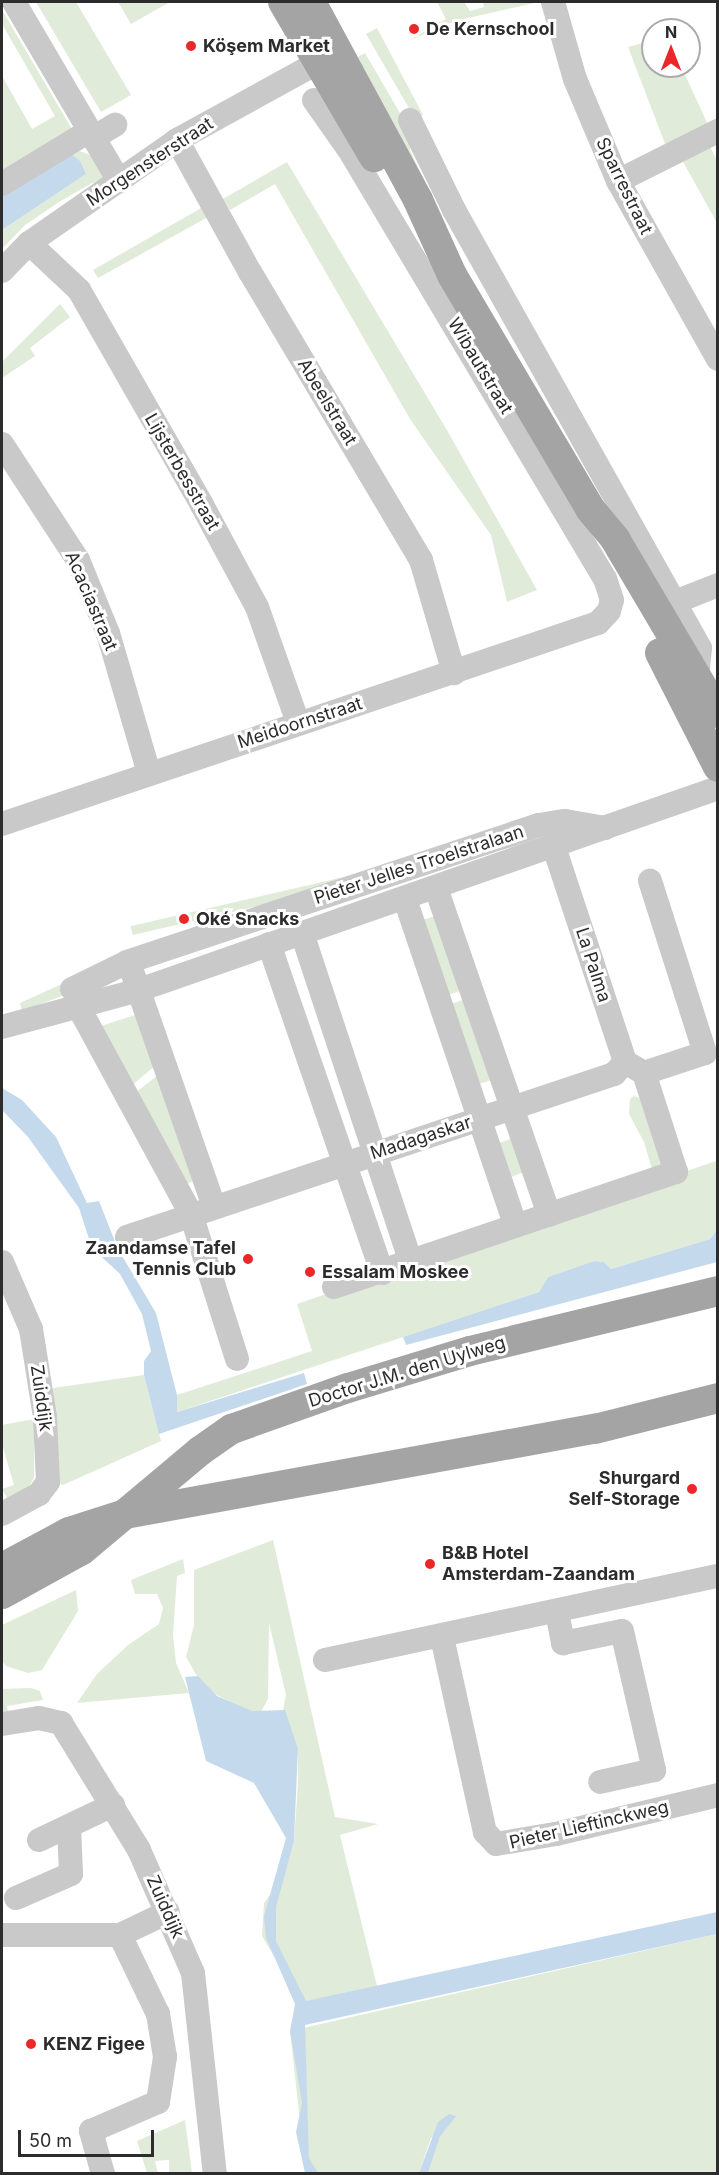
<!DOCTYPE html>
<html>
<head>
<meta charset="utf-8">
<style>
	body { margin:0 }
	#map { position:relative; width:719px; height:2175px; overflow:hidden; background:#fff; font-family:Inter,sans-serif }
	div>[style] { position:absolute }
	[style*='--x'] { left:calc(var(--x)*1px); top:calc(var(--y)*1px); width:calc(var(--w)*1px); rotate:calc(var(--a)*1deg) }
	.green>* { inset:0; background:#e1ebd9; transform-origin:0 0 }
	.water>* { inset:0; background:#c4daec }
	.minor>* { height:24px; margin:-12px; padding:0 12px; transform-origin:12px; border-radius:12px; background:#c9c9c9 }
	.major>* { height:30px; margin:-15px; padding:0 15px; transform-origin:15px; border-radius:15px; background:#a4a4a4 }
	.dots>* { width:16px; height:16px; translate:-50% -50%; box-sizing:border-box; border:3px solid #fff; border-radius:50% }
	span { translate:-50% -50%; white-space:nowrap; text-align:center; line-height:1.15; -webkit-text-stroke:6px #fff; paint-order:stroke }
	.poi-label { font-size:18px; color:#2c2c2c; font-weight:700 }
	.left { translate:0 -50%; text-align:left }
	.right { translate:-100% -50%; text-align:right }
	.street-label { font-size:18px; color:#2c2c2c }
	.frame { position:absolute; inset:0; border:3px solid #2c2c2c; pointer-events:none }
	.north { position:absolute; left:641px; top:18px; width:60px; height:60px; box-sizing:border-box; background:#fff; border:2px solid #ababab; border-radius:50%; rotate:0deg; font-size:16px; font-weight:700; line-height:24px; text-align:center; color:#2c2c2c }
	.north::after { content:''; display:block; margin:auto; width:21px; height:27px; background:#ea282a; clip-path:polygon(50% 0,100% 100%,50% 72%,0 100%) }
	.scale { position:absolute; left:18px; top:2130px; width:136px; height:27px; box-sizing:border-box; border:3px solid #2c2c2c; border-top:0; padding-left:8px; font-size:18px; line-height:21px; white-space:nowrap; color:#2c2c2c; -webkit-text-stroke:4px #fff; paint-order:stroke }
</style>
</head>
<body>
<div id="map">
	<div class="green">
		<div style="clip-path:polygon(36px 2px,76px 2px,131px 95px,101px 112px)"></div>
		<div style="clip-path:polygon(118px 2px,170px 2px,131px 24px)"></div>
		<div style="clip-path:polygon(437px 2px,464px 2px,470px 11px,484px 7px,483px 2px,539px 2px,455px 21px,408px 41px,446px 19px)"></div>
		<div style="clip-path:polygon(2px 10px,73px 131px,2px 172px,2px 76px,32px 129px,55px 116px,2px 24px)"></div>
		<div style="clip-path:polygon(662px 23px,665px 30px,653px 30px,653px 66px,681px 66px,710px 129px,667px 149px,628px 47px,643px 43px,648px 38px,647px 29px)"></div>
		<div style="clip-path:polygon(377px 28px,423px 115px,420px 117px,413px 115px,366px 34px)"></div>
		<div style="clip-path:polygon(365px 53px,411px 132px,410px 150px,424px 181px,358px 57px)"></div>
		<div style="clip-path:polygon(709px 144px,717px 161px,717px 223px,681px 158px)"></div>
		<div style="clip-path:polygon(77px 150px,93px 156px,104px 175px,102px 185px,92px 183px,59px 202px,25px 225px,2px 249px,2px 230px,86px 174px,70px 153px)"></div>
		<div style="clip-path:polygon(287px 162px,448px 432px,537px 590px,507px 602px,491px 535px,410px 419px,275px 184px,230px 210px,223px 199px)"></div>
		<div style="clip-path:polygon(203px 207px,208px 217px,98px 278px,93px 270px)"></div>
		<div style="clip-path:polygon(60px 304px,70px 317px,30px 348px,35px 356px,2px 378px,2px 362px)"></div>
		<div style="left:534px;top:833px;width:9px;height:414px;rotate:77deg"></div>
		<div style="left:441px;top:914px;width:79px;height:24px;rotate:72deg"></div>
		<div style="clip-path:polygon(64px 983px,70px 993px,22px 1011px,20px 1003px)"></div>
		<div style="left:469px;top:998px;width:85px;height:23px;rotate:72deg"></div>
		<div style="clip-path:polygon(138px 1014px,156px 1065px,131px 1086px,98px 1027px)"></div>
		<div style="clip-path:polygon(158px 1075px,196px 1180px,184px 1185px,130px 1097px)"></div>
		<div style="clip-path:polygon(634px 1096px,642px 1099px,670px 1169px,654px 1176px,644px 1142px,629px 1114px,630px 1099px)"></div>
		<div style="left:515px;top:1137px;width:36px;height:23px;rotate:69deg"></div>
		<div style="clip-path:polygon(716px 1161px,717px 1230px,710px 1239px,611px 1269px,604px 1262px,594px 1261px,548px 1277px,539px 1292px,177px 1412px,177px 1395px,312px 1351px,297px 1304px)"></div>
		<div style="clip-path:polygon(144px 1375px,161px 1441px,63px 1485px,59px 1483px,55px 1477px,53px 1388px)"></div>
		<div style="clip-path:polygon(34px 1419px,34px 1478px,29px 1486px,7px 1498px,2px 1489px,14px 1485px,2px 1444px,2px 1425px)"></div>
		<div style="clip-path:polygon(273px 1540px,335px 1817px,378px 1824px,340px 1835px,377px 1986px,295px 2004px,289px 1982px,262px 1936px,264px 1903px,283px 1877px,294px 1841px,298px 1783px,298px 1749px,283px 1710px,286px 1695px,269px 1623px,268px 1699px,258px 1717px,204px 1688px,186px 1657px,194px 1625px,194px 1570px)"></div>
		<div style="clip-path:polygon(183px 1559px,185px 1573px,177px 1576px,173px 1635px,176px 1663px,189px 1693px,77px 1703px,97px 1674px,128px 1645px,159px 1624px,163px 1608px,157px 1594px,135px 1594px,131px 1580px)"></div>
		<div style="clip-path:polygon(76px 1590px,78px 1611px,42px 1670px,28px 1673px,6px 1666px,2px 1661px,2px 1625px)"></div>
		<div style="clip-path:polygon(31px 1688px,40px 1691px,43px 1700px,7px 1706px,8px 1711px,2px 1713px,2px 1689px)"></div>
		<div style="clip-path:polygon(717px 1934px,717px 2173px,428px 2173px,440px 2137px,455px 2116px,431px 2138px,419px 2173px,315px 2173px,303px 2148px,290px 2031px)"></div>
		<div style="clip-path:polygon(185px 2120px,192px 2173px,169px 2173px,169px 2160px,155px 2161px,158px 2173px,147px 2173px,137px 2141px)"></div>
	</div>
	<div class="water">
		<div style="clip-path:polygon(70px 153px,80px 161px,86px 174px,2px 230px,2px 196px)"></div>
		<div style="clip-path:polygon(2px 1088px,22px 1100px,56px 1137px,87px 1203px,99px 1201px,118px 1249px,156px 1313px,177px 1395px,177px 1412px,304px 1373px,307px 1384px,159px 1434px,144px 1375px,144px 1361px,151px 1351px,142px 1314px,120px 1274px,92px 1248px,79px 1208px,28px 1137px,2px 1110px)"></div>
		<div style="clip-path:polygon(717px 1230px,717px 1262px,406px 1345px,403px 1337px,539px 1292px,548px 1277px,594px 1261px,604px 1262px,611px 1269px,710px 1239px)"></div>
		<div style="clip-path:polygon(198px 1676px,217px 1696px,252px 1711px,285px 1710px,298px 1749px,294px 1841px,276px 1907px,276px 1941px,306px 2001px,717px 1912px,717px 1934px,305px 2025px,309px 2158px,318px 2173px,305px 2173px,296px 2132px,302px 2103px,290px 2031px,295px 2004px,266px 1938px,264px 1916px,286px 1838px,254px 1783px,206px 1761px,185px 1677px)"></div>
		<div style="clip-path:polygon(449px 2114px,456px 2116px,440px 2137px,428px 2173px,419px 2173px,438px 2122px)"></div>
	</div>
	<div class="minor">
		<div style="--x:14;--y:2;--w:208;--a:59.6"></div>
		<div style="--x:553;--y:2;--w:80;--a:74.1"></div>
		<div style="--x:575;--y:79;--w:111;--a:67.1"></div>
		<div style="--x:618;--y:181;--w:204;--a:60.7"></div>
		<div style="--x:410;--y:120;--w:100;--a:63.9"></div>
		<div style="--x:454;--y:210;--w:502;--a:60.68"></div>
		<div style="--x:700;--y:648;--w:30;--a:96"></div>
		<div style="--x:93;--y:138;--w:26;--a:-31"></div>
		<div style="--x:177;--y:140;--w:151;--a:61.1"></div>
		<div style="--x:250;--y:272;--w:335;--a:59.3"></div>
		<div style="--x:421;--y:560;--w:118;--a:73.7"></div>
		<div style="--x:618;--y:181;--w:112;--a:-26.6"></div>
		<div style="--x:2;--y:184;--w:102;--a:-31.3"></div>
		<div style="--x:29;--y:243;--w:69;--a:43.2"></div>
		<div style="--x:79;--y:290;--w:248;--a:60.2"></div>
		<div style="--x:202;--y:505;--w:116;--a:61.7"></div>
		<div style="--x:257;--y:607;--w:123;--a:70.5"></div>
		<div style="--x:2;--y:271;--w:39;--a:-46"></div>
		<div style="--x:29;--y:243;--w:180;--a:-34.8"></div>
		<div style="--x:177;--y:140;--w:180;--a:-28.8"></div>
		<div style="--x:2;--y:444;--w:139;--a:56.8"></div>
		<div style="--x:78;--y:560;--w:79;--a:67.7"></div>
		<div style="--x:108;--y:633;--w:146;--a:73.7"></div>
		<div style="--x:675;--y:602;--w:46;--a:-21.6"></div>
		<div style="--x:2;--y:824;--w:629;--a:-18.64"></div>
		<div style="--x:598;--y:623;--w:16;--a:-47"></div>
		<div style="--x:609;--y:611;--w:11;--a:-75"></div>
		<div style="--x:612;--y:600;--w:22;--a:-108"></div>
		<div style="--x:605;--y:579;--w:495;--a:-120.8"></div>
		<div style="--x:352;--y:154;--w:66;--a:-125.1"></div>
		<div style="--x:554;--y:847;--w:226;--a:71.7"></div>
		<div style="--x:625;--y:1062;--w:22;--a:30"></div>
		<div style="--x:644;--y:1073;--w:64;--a:-18.2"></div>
		<div style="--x:705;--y:1053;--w:181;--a:-107.7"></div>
		<div style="--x:436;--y:888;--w:346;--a:70.9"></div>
		<div style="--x:405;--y:899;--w:345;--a:71.3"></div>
		<div style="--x:302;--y:933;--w:348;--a:71.7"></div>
		<div style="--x:269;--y:944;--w:348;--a:71"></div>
		<div style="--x:133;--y:974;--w:247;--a:70.8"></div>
		<div style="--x:72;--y:989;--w:61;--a:-26.1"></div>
		<div style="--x:127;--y:962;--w:434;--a:-18.4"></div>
		<div style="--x:539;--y:825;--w:26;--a:-9"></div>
		<div style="--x:565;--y:821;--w:41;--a:9.9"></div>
		<div style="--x:78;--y:1006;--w:237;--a:61.5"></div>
		<div style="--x:191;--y:1214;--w:152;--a:72.4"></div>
		<div style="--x:2;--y:1027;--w:142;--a:-15.1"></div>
		<div style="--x:139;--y:990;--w:613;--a:-19.23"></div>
		<div style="--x:127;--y:1237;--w:514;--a:-18.51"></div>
		<div style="--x:614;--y:1074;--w:16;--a:-47"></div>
		<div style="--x:2;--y:1262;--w:73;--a:66.6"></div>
		<div style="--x:31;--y:1329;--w:89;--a:81"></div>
		<div style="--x:45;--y:1417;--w:65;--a:87.4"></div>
		<div style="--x:48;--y:1482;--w:15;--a:127"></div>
		<div style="--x:39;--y:1494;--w:42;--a:151.6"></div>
		<div style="--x:334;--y:1287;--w:361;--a:-18.6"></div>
		<div style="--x:676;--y:1172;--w:104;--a:-107.9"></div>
		<div style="--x:557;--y:1612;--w:32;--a:79"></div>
		<div style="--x:563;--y:1643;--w:60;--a:-11.5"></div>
		<div style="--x:622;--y:1631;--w:143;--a:77"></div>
		<div style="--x:654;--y:1770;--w:55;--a:167.5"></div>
		<div style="--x:442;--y:1637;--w:200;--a:77.6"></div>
		<div style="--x:485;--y:1832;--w:16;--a:47"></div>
		<div style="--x:496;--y:1844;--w:61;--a:-9.5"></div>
		<div style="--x:556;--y:1834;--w:167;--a:-13.5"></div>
		<div style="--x:325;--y:1660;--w:402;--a:-12.1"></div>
		<div style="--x:2;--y:1724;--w:37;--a:-9"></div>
		<div style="--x:39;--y:1718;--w:23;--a:13"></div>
		<div style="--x:61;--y:1723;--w:149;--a:58.4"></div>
		<div style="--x:139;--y:1850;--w:134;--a:66.3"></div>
		<div style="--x:193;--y:1973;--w:202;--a:83.8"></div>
		<div style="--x:39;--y:1840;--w:82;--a:-25.3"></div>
		<div style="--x:16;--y:1898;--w:60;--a:-23.6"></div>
		<div style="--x:71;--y:1874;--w:47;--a:-92.4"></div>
		<div style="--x:2;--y:1935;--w:118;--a:0"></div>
		<div style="--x:120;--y:1935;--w:53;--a:-25.6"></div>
		<div style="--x:103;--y:2174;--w:45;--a:-105.6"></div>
		<div style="--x:91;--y:2131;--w:73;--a:-23.4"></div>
		<div style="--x:158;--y:2102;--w:46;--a:-81.2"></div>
		<div style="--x:165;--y:2057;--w:44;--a:-99.2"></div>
		<div style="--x:158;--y:2014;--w:88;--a:-115.7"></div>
	</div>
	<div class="major">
		<div style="--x:283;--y:2;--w:180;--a:59.6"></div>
		<div style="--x:311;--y:2;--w:225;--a:61.6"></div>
		<div style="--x:418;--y:200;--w:82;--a:65.6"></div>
		<div style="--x:452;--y:275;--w:273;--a:59.4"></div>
		<div style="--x:591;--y:510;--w:38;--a:50"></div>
		<div style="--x:615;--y:539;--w:202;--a:59.4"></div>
		<div style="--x:660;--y:653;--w:128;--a:63"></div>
		<div style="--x:2;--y:1568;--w:76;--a:-28.2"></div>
		<div style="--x:69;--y:1532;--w:59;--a:-17.8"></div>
		<div style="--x:125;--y:1514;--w:478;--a:-10.3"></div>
		<div style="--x:595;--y:1429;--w:127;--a:-14.1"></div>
		<div style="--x:2;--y:1594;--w:91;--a:-28.8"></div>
		<div style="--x:82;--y:1550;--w:154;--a:-40"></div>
		<div style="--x:200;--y:1451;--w:39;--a:-35"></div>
		<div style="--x:232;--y:1429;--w:123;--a:-19.5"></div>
		<div style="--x:348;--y:1388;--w:127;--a:-16.9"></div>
		<div style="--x:470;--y:1351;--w:255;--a:-13.6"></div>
	</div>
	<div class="dots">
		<div style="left:414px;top:29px;background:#ea282a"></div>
		<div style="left:191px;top:46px;background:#ea282a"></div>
		<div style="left:184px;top:919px;background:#ea282a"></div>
		<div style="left:248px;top:1259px;background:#ea282a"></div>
		<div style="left:310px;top:1272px;background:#ea282a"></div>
		<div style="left:692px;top:1489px;background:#ea282a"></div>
		<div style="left:430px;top:1564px;background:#ea282a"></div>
		<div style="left:31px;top:2044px;background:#ea282a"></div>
	</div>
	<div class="poi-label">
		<span class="left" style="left:426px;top:29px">De Kernschool</span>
		<span class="left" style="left:203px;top:46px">Köşem Market</span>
		<span class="left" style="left:196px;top:919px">Oké Snacks</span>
		<span class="right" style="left:236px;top:1259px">Zaandamse Tafel<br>Tennis Club</span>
		<span class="left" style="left:322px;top:1272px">Essalam Moskee</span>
		<span class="right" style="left:680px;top:1489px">Shurgard<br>Self-Storage</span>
		<span class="left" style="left:442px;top:1564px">B&amp;B Hotel<br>Amsterdam-Zaandam</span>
		<span class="left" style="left:43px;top:2044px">KENZ Figee</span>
	</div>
	<div class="street-label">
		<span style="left:150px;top:162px;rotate:-33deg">Morgensterstraat</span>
		<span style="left:624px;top:186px;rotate:64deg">Sparrestraat</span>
		<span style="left:480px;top:366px;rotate:59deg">Wibautstraat</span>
		<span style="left:327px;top:402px;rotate:59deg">Abeelstraat</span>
		<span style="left:182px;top:472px;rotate:60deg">Lijsterbesstraat</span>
		<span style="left:91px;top:601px;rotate:67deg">Acaciastraat</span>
		<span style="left:300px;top:723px;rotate:-18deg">Meidoornstraat</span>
		<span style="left:419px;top:865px;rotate:-18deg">Pieter Jelles Troelstralaan</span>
		<span style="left:593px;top:965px;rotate:72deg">La Palma</span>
		<span style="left:421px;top:1138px;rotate:-18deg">Madagaskar</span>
		<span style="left:407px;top:1372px;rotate:-17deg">Doctor J.M. den Uylweg</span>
		<span style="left:41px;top:1398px;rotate:82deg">Zuiddijk</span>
		<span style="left:589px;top:1825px;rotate:-13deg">Pieter Lieftinckweg</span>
		<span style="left:165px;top:1907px;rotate:66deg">Zuiddijk</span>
	</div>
	<div class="frame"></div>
	<div class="north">N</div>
	<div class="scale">50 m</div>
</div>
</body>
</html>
